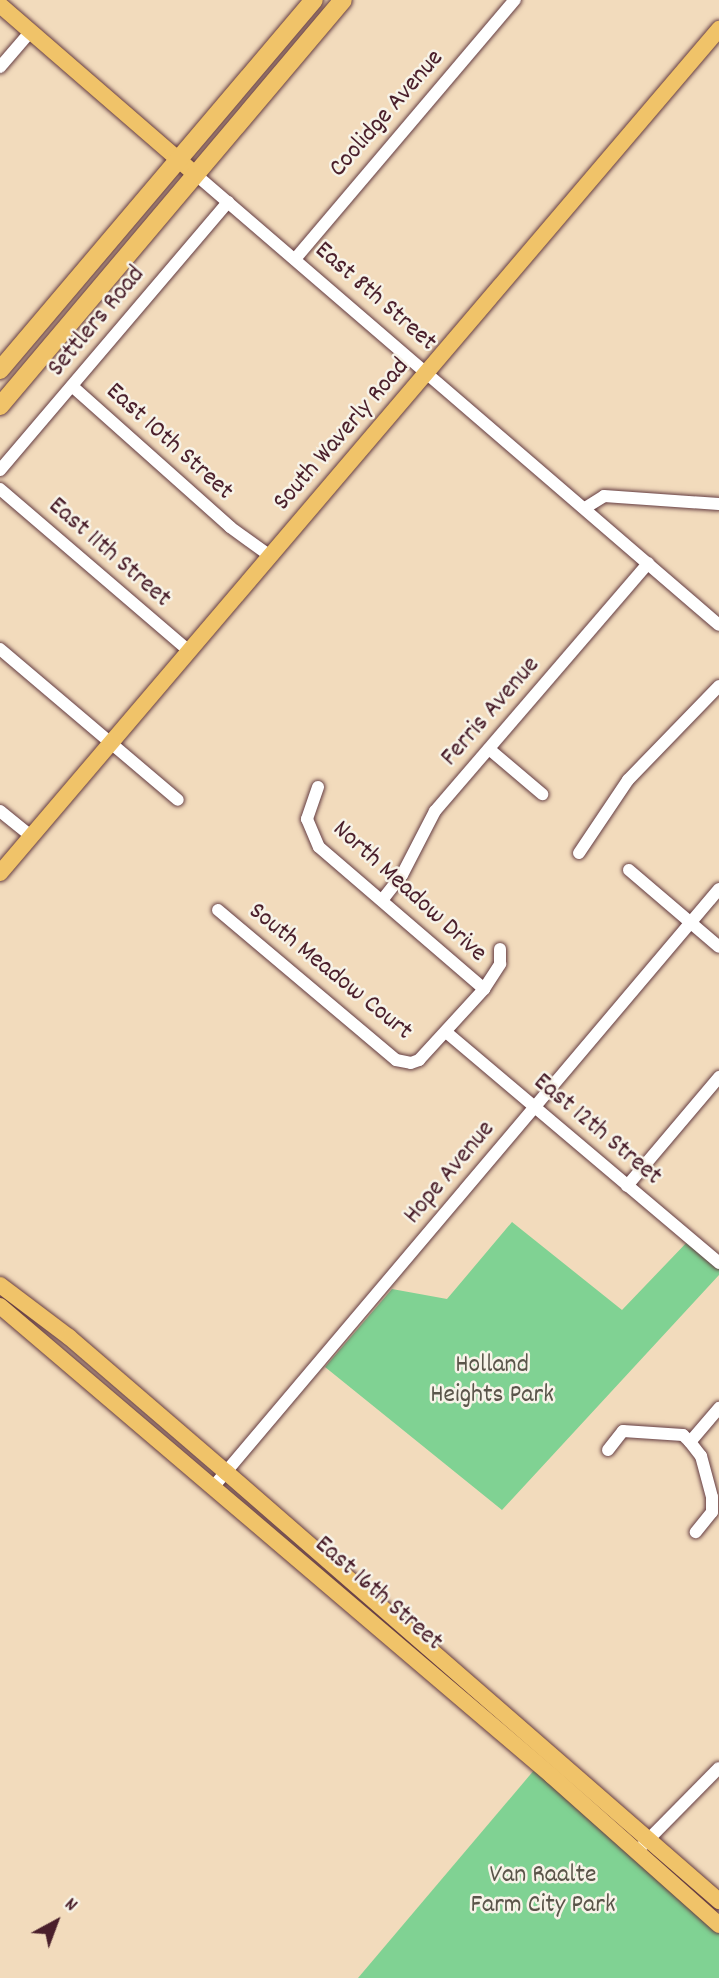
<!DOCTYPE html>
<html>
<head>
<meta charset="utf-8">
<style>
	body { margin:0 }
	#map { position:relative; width:719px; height:1978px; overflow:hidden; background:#f2dbbc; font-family:Dekko,sans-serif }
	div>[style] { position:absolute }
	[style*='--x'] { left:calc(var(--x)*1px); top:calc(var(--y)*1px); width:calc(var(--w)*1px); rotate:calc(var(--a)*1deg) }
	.green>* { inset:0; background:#80d293 }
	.roads { filter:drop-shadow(0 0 2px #633b41) drop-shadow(0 0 2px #633b41) }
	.minor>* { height:12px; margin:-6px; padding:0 6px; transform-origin:6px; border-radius:6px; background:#fff }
	.major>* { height:16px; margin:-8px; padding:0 8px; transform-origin:8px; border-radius:8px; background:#f0c369 }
	.highway>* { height:18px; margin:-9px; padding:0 9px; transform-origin:9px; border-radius:9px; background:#f0c369 }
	span { translate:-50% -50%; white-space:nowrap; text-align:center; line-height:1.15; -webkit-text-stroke:5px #f7f3e8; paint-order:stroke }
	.street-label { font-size:26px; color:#4a1f2b }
	.park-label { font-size:26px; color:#5a554a }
	.north { position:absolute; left:21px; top:1887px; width:70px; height:70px; -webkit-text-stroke:5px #f7f3e8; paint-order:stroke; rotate:41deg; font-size:19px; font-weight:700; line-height:28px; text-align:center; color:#4a1f2b }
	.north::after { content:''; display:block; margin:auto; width:24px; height:32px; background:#4a1f2b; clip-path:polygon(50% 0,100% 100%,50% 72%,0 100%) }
</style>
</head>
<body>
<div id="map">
	<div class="green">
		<div style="clip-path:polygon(512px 1222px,622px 1310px,690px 1239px,719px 1263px,719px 1275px,502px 1510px,325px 1367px,392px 1289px,447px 1299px)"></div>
		<div style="clip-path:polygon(535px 1769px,719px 1930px,719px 1978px,358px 1978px)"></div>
	</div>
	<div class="roads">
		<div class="minor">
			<div style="--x:0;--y:67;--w:48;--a:-49.3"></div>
			<div style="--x:195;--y:174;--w:691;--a:40.72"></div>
			<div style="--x:295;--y:259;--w:340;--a:-49.7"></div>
			<div style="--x:72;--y:386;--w:212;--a:41.7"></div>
			<div style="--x:230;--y:527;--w:49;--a:35.9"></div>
			<div style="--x:0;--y:470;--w:352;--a:-49.6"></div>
			<div style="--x:0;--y:489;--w:249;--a:40.6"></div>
			<div style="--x:585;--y:508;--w:22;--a:-32"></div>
			<div style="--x:604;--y:496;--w:115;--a:4"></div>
			<div style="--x:0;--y:649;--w:233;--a:40.3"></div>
			<div style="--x:489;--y:749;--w:70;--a:40.3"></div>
			<div style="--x:318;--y:787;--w:34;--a:109"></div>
			<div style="--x:307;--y:819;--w:30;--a:67"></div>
			<div style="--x:319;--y:847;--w:218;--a:40.7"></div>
			<div style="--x:0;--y:811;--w:40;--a:39"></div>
			<div style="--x:579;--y:853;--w:88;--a:-56.1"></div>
			<div style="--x:628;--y:780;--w:131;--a:-45.9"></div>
			<div style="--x:629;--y:870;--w:118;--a:40.5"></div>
			<div style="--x:383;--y:899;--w:31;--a:-52"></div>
			<div style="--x:402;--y:875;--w:72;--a:-62.7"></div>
			<div style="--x:435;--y:811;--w:327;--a:-49.3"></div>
			<div style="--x:218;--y:910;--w:233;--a:40.1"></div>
			<div style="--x:396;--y:1060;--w:15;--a:11"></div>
			<div style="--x:411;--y:1063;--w:9;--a:-21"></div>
			<div style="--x:419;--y:1060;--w:96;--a:-47.5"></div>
			<div style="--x:484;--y:989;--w:30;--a:-57"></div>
			<div style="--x:500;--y:964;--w:15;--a:-90"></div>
			<div style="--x:446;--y:1032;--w:358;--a:40.2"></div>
			<div style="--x:627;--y:1186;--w:143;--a:-49.8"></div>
			<div style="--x:690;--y:1442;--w:45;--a:-49.5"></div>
			<div style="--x:608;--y:1450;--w:24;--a:-52"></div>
			<div style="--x:623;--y:1431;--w:60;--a:3.8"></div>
			<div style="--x:683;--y:1435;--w:10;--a:45"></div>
			<div style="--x:690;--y:1442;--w:18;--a:52"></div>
			<div style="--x:701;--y:1456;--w:42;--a:75"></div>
			<div style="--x:712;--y:1497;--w:15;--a:90"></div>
			<div style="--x:712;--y:1512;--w:26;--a:129"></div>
			<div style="--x:214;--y:1486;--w:782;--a:-49.77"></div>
			<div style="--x:643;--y:1845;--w:108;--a:-45.4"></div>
		</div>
		<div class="major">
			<div style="--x:0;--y:5;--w:258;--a:40.9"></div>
			<div style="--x:0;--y:873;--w:1109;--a:-49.57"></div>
			<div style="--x:0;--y:1285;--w:86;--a:37"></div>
			<div style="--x:69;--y:1337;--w:207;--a:40.7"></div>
			<div style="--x:226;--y:1472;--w:654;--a:41.03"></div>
			<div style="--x:0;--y:1306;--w:725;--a:40.41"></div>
			<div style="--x:552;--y:1776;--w:224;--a:41.7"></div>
		</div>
		<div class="highway">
			<div style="--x:0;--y:370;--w:485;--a:-49.7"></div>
			<div style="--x:0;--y:406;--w:531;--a:-49.81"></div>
		</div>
	</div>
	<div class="street-label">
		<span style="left:387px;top:114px;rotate:-49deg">Coolidge Avenue</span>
		<span style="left:375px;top:297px;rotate:41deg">East 8th Street</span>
		<span style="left:97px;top:322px;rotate:-50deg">Settlers Road</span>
		<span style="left:342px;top:435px;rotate:-49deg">South Waverly Road</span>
		<span style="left:169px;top:442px;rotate:42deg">East 10th Street</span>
		<span style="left:109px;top:553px;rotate:41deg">East 11th Street</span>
		<span style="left:491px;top:712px;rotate:-49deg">Ferris Avenue</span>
		<span style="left:409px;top:892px;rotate:42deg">North Meadow Drive</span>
		<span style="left:330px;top:972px;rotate:39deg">South Meadow Court</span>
		<span style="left:597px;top:1130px;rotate:40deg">East 12th Street</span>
		<span style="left:450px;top:1173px;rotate:-50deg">Hope Avenue</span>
		<span style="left:378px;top:1594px;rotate:41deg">East 16th Street</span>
	</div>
	<div class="park-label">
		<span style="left:492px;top:1381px">Holland<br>Heights Park</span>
		<span style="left:543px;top:1891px">Van Raalte<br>Farm City Park</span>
	</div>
	<div class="north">N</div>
</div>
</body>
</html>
